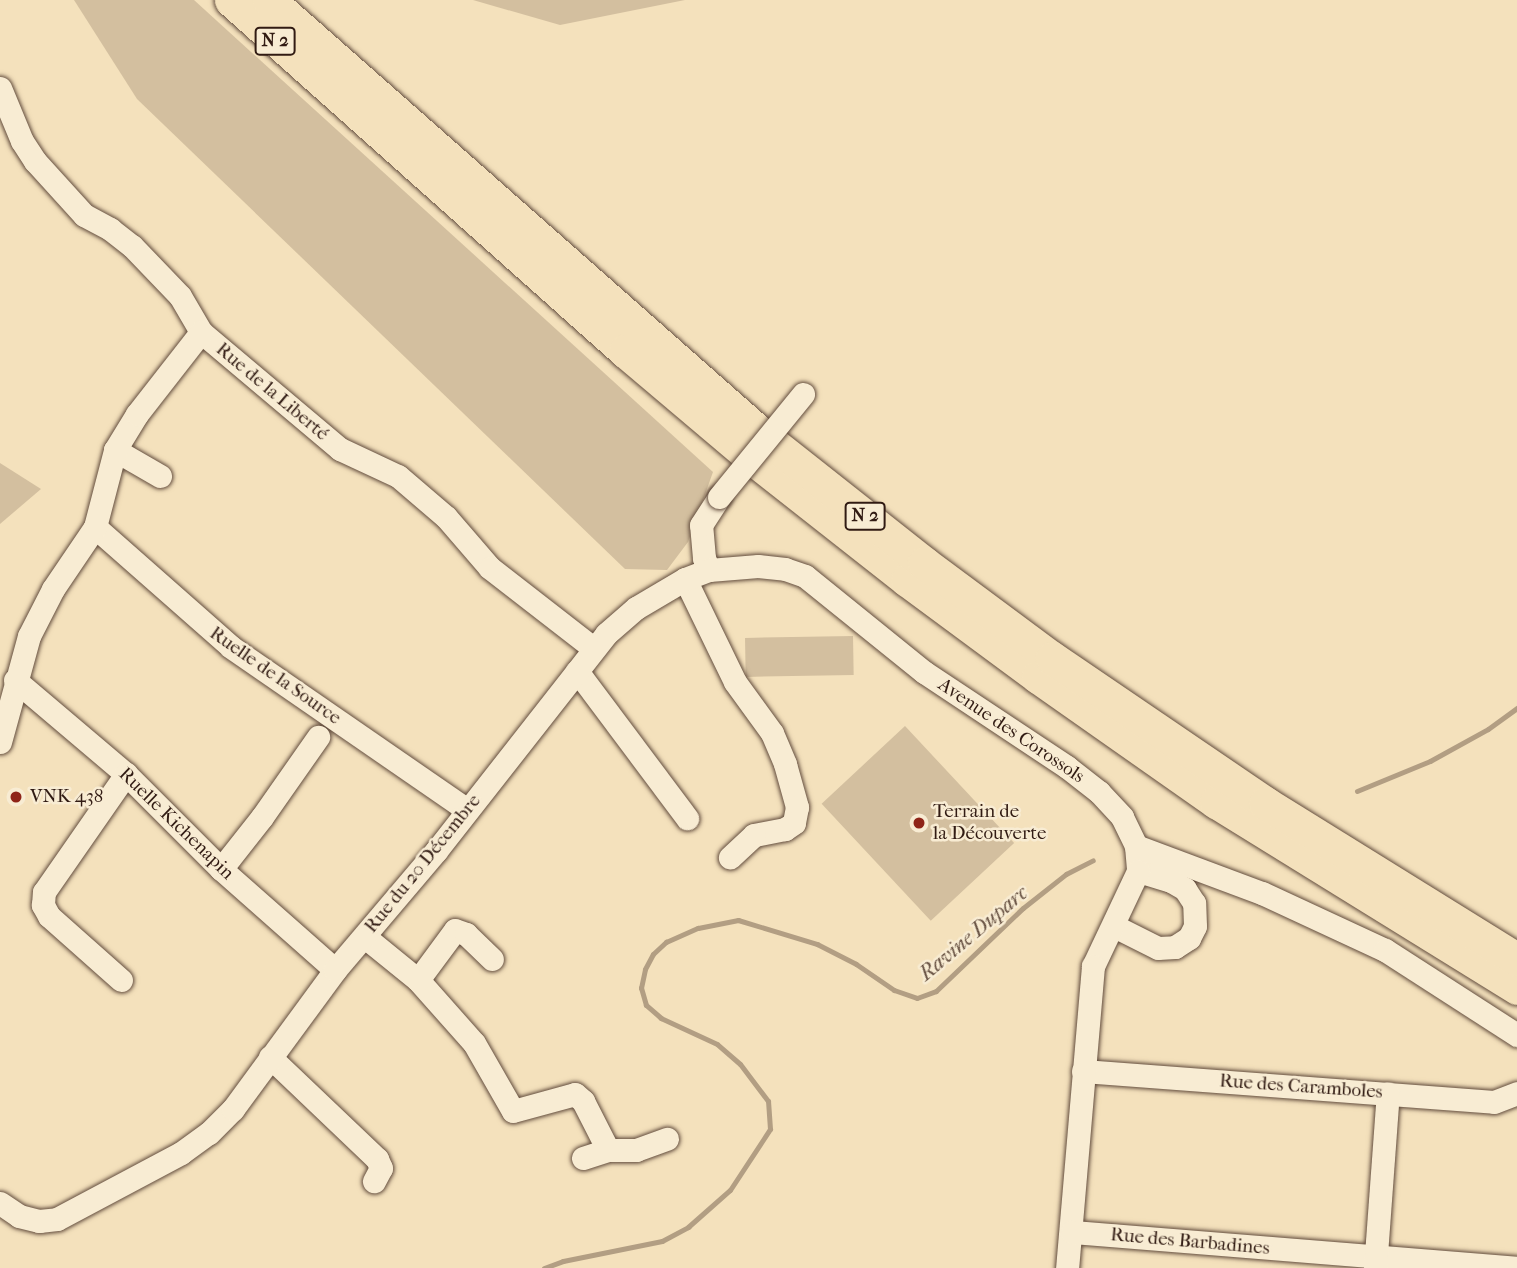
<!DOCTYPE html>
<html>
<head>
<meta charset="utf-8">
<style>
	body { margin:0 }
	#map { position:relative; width:1517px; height:1268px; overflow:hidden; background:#f4e1bc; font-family:"IM FELL French Canon",serif }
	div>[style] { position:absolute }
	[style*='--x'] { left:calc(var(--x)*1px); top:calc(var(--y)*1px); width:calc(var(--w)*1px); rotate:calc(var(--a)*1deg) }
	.green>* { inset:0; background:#d3bf9f; transform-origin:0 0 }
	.stream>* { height:5px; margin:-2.5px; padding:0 2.5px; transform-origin:2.5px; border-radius:2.5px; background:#b29e83 }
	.roads { filter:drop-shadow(0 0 2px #624c3d) drop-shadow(0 0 2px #624c3d) }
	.minor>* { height:23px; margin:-11.5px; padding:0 11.5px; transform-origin:11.5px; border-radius:11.5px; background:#f8ecd3 }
	.highway>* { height:33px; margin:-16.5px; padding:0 16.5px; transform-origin:16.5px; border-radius:16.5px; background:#f4e1bc }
	.bridges { filter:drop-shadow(0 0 2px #624c3d) drop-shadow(0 0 2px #624c3d) }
	.minor-bridge>* { height:23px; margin:-11.5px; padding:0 11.5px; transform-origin:11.5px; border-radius:11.5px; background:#f8ecd3 }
	.dots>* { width:19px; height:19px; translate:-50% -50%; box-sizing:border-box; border:4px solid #f8ecd3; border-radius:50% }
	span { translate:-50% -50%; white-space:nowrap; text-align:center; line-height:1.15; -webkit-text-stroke:5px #f8ecd3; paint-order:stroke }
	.shield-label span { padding:2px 5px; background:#f8ecd3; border:2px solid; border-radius:5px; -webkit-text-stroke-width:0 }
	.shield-label { font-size:18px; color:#311b13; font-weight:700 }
	.street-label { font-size:19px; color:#311b13 }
	.poi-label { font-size:19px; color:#311b13 }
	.left { translate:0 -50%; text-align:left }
	.water-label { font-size:21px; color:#654f40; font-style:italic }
</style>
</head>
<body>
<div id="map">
	<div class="green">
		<div style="clip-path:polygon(74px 0,194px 0,713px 472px,688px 542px,667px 570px,625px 569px,137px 99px)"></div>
		<div style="clip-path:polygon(473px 0,685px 0,560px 25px)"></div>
		<div style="clip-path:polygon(0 463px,41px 489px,0 524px)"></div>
		<div style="left:853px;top:636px;width:39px;height:108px;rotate:89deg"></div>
		<div style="left:905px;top:726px;width:160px;height:114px;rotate:47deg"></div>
	</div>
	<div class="stream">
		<div style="--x:1357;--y:791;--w:79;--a:-22.3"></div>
		<div style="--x:1430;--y:761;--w:66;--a:-28.9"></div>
		<div style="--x:1488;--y:729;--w:36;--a:-36"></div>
		<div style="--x:544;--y:1268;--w:20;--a:-20"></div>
		<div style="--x:563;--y:1261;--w:101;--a:-11.4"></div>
		<div style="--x:662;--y:1241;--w:30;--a:-28"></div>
		<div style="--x:688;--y:1227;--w:56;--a:-41.4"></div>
		<div style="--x:730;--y:1190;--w:73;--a:-56.7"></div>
		<div style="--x:770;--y:1129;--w:28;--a:-94"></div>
		<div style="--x:768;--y:1101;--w:46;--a:-127.1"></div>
		<div style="--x:740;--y:1064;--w:30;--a:-139"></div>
		<div style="--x:717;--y:1044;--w:62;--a:-155.1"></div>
		<div style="--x:661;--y:1018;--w:20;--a:-139"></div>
		<div style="--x:646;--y:1005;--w:18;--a:-106"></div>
		<div style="--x:641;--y:988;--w:19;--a:-78"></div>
		<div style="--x:645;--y:969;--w:17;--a:-62"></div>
		<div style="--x:653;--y:954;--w:18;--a:-43"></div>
		<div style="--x:666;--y:942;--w:35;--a:-24"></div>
		<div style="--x:698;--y:928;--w:41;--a:-11.3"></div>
		<div style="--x:738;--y:920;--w:83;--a:16.9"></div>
		<div style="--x:817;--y:944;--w:44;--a:27.1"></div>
		<div style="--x:856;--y:964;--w:46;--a:34.4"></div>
		<div style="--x:894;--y:990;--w:24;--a:19"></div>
		<div style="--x:917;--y:998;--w:20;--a:-20"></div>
		<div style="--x:936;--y:991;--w:120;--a:-43.7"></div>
		<div style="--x:1023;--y:908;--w:55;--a:-38.3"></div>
		<div style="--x:1066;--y:874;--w:30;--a:-27"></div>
	</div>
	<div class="roads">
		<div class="minor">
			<div style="--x:0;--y:88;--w:57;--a:67.5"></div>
			<div style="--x:22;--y:141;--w:24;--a:57"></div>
			<div style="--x:35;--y:161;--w:73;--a:47.8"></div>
			<div style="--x:84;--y:215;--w:30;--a:28"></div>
			<div style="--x:110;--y:229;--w:28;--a:38"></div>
			<div style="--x:132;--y:246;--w:69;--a:46.2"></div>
			<div style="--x:180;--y:296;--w:42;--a:59.7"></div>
			<div style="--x:201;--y:332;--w:182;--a:40.1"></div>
			<div style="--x:340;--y:449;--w:64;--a:25"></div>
			<div style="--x:398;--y:476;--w:63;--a:40.5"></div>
			<div style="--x:446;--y:517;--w:67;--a:49.2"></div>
			<div style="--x:490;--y:568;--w:130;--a:37.8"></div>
			<div style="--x:115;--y:450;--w:52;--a:30"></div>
			<div style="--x:95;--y:527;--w:181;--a:41.4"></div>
			<div style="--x:231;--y:647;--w:287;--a:34.6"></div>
			<div style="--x:709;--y:570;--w:13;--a:-113"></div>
			<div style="--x:704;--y:558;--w:33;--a:-95"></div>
			<div style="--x:701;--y:525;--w:33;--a:-57"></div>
			<div style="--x:685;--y:579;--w:114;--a:64.1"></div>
			<div style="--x:735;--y:682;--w:63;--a:54"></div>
			<div style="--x:772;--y:733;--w:34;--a:67"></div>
			<div style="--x:785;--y:764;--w:45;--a:74.4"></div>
			<div style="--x:797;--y:807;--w:16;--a:101"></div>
			<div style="--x:794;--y:823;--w:11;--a:146"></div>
			<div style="--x:785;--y:829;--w:32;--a:169"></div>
			<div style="--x:754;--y:835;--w:33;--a:137"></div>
			<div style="--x:577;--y:671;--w:184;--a:53.2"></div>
			<div style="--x:15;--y:680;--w:145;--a:40.3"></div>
			<div style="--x:126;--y:774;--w:134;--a:45"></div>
			<div style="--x:221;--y:869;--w:152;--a:41.5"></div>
			<div style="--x:0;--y:742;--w:110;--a:-74.7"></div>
			<div style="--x:29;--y:636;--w:53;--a:-62.9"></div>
			<div style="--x:53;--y:589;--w:75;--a:-55.9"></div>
			<div style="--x:95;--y:527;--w:80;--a:-75.4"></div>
			<div style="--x:115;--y:450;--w:42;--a:-58.6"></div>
			<div style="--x:137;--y:414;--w:104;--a:-52"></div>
			<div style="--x:1136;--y:846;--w:134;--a:20.5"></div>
			<div style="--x:1262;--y:893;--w:136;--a:24.9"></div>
			<div style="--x:1385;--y:950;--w:157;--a:32.8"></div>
			<div style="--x:221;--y:869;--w:66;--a:-51.7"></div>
			<div style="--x:262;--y:817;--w:98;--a:-55"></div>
			<div style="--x:1114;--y:926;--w:49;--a:26.6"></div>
			<div style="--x:1158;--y:948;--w:17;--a:-3"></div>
			<div style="--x:1175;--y:947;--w:17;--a:-33"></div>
			<div style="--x:1189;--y:938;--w:13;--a:-63"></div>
			<div style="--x:1195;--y:926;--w:23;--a:-92"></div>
			<div style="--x:1194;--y:903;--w:17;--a:-123"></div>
			<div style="--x:1185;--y:889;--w:16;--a:-150"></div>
			<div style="--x:1171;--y:881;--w:34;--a:-163"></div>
			<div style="--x:365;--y:937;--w:68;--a:39.1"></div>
			<div style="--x:418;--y:980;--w:84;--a:48.4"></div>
			<div style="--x:474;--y:1043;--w:78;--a:60.2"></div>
			<div style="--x:513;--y:1111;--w:64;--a:-15.3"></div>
			<div style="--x:575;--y:1094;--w:11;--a:41"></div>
			<div style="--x:583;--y:1101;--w:55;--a:63"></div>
			<div style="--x:121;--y:980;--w:96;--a:-138.4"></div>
			<div style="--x:49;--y:916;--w:13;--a:-119"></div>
			<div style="--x:43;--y:905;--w:13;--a:-86"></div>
			<div style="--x:44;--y:892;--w:144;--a:-55.2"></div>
			<div style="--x:418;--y:980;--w:62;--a:-53.5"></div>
			<div style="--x:455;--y:930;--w:12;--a:20"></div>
			<div style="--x:466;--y:934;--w:36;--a:44"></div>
			<div style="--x:270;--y:1057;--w:148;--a:43.6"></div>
			<div style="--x:377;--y:1159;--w:10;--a:66"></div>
			<div style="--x:381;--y:1168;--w:15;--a:118"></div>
			<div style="--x:1083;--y:1071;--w:412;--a:4.3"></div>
			<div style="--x:1494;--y:1102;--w:25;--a:-21"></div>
			<div style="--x:583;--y:1158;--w:26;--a:-18"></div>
			<div style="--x:608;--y:1150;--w:28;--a:0"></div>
			<div style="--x:636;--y:1150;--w:33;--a:-20"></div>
			<div style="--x:0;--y:1203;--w:23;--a:34"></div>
			<div style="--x:19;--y:1216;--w:21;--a:14"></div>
			<div style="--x:39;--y:1221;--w:18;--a:-6"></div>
			<div style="--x:57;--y:1219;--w:140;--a:-28"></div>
			<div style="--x:181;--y:1153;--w:34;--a:-36"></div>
			<div style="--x:209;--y:1133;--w:34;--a:-45"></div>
			<div style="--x:233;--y:1109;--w:172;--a:-53.7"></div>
			<div style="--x:335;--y:970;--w:156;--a:-49.7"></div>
			<div style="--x:436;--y:851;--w:276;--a:-51.9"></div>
			<div style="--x:606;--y:634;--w:40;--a:-41"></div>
			<div style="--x:636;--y:608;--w:57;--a:-30.6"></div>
			<div style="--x:685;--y:579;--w:26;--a:-21"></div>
			<div style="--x:709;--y:570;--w:49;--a:-4.7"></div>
			<div style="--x:758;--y:566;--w:27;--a:6"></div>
			<div style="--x:785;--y:569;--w:21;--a:19"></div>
			<div style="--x:805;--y:576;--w:153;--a:38.9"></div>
			<div style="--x:924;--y:672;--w:172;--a:33.6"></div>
			<div style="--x:1067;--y:767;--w:41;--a:38"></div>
			<div style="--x:1099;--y:792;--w:34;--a:47"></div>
			<div style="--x:1122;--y:817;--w:32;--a:64"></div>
			<div style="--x:1136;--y:846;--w:25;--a:85"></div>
			<div style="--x:1138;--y:871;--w:105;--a:115.3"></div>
			<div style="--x:1093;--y:966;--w:303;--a:94.9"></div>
			<div style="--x:1072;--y:1232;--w:446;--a:4.6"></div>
			<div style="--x:1375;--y:1268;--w:175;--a:-85.8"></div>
		</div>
		<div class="highway">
			<div style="--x:231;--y:0;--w:528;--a:41.7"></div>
			<div style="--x:625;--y:351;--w:161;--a:40.2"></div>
			<div style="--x:748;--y:455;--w:202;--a:38.2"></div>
			<div style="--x:907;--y:580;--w:163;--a:36.5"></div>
			<div style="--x:1038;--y:677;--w:218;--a:35.1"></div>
			<div style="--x:1216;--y:802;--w:354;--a:31.7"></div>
			<div style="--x:269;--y:0;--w:657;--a:41.42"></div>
			<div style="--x:762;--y:435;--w:206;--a:38.3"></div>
			<div style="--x:924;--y:563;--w:159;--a:36.6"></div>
			<div style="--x:1052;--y:658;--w:258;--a:34.2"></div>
			<div style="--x:1265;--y:803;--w:296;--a:31.8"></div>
		</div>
	</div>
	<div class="bridges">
		<div class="minor-bridge">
			<div style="--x:719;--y:497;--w:133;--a:-50.8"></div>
		</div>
	</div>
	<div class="dots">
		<div style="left:16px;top:797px;background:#8f2418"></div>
		<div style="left:919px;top:823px;background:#8f2418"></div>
	</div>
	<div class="shield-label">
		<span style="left:275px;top:41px">N 2</span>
		<span style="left:865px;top:516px">N 2</span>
	</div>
	<div class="street-label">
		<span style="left:272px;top:392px;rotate:40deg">Rue de la Liberté</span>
		<span style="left:275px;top:676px;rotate:35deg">Ruelle de la Source</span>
		<span style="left:1011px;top:731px;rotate:34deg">Avenue des Corossols</span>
		<span style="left:176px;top:824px;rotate:44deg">Ruelle Kichenapin</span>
		<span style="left:423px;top:864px;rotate:-51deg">Rue du 20 Décembre</span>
		<span style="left:1301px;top:1087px;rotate:4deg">Rue des Caramboles</span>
		<span style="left:1190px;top:1242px;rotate:5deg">Rue des Barbadines</span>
	</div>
	<div class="poi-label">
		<span class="left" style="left:30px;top:797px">VNK 438</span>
		<span class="left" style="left:933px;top:823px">Terrain de<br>la Découverte</span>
	</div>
	<div class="water-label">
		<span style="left:973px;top:933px;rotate:-40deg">Ravine Duparc</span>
	</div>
</div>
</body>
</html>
